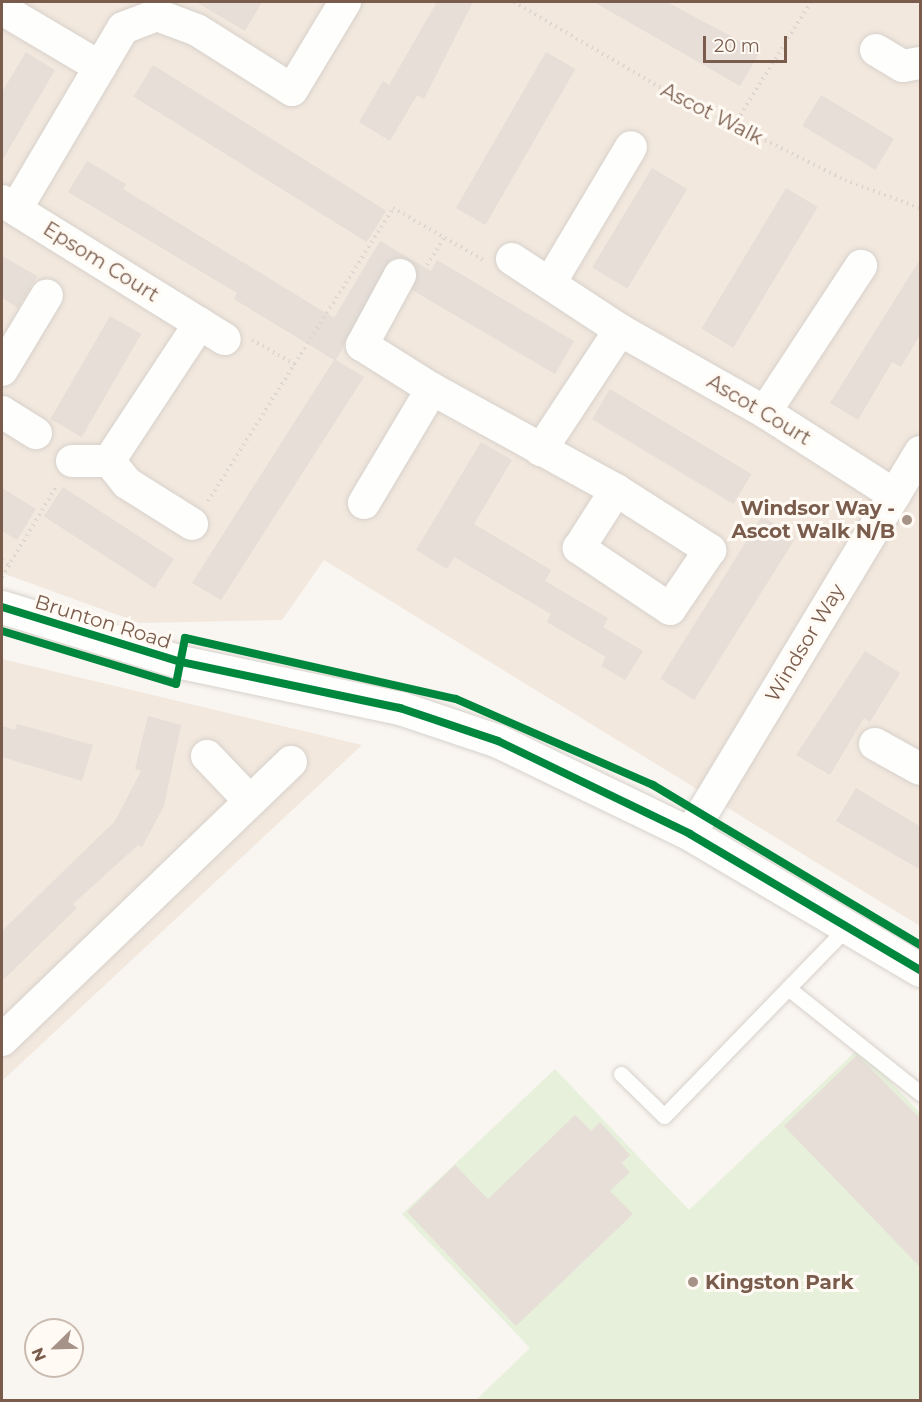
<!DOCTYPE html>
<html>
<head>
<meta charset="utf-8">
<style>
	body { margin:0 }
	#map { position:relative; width:922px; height:1402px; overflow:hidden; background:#f9f5f0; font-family:Montserrat,sans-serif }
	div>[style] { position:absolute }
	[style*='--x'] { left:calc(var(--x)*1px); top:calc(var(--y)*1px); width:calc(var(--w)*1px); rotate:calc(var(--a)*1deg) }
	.residential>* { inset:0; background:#f2e8de }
	.green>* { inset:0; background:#e7f0db }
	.building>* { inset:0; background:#e6ded7; transform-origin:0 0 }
	.path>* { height:4px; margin-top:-2px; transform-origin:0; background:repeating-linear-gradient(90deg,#dcd5d0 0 1.5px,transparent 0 6px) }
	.roads { filter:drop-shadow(0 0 2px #d7d1cb) drop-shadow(0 0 2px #d7d1cb) }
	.service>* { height:15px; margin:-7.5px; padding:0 7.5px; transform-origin:7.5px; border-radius:7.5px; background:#fefefd }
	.minor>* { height:32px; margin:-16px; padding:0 16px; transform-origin:16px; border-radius:16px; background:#fefefd }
	.tertiary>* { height:33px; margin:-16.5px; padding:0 16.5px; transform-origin:16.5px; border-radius:16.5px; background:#fefefd }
	.cycleway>* { height:8px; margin:-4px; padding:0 4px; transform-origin:4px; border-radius:4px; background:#00873e }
	.dots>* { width:16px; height:16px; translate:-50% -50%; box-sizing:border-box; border:3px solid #fffaf3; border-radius:50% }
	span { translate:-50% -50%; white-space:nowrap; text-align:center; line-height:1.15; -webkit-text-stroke:6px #fffaf3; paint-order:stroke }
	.street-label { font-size:20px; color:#7a5c4d }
	.poi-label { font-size:20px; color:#7a5c4d; font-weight:700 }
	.right { translate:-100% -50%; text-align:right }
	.left { translate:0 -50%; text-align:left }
	.frame { position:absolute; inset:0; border:3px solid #7a5c4d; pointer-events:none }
	.north { position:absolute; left:24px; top:1318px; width:60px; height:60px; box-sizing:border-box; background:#fffaf3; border:2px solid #cabbb1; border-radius:50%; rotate:247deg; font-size:16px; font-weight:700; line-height:24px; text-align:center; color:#7a5c4d }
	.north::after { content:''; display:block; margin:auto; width:21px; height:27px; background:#a69286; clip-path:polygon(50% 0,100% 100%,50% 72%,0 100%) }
	.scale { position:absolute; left:703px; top:36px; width:84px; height:27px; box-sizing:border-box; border:3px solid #7a5c4d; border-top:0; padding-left:8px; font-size:18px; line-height:21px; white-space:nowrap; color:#7a5c4d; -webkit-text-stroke:4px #fffaf3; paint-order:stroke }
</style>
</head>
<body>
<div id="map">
	<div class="residential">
		<div style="clip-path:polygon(2px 2px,920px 2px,920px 926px,324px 560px,282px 620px,140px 623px,2px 573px)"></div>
		<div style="clip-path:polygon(2px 659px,362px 745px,2px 1081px)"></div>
	</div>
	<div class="green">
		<div style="clip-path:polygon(859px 1048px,920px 1113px,920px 1400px,476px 1400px,530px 1348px,402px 1214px,555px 1069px,689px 1210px)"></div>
	</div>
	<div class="building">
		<div style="clip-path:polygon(196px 2px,262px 2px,245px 31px)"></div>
		<div style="clip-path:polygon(437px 2px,473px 2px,424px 99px,417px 95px,390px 141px,359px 122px,383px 81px,389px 85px)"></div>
		<div style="clip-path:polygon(594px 2px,667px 2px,760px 52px,740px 86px)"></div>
		<div style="clip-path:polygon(26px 52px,55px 70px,2px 161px,2px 92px)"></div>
		<div style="left:546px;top:52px;width:34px;height:180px;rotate:30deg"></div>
		<div style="left:153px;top:65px;width:275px;height:37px;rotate:32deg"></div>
		<div style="left:821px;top:95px;width:85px;height:36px;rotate:31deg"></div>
		<div style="clip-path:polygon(87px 161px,126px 184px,123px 189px,334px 318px,380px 241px,431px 271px,437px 260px,574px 341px,555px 374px,412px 290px,415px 265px,400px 257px,390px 260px,336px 360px,364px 377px,221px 600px,192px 583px,334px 360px,234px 299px,237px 293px,68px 192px)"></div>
		<div style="left:652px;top:168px;width:41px;height:116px;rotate:31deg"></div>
		<div style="left:786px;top:188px;width:37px;height:164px;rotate:31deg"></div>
		<div style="clip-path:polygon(2px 256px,37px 276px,18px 308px,2px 298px)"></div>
		<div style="clip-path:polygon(921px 258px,920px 335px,901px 367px,892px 362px,858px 420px,830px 403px)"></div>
		<div style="left:110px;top:316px;width:36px;height:119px;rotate:30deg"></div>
		<div style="left:610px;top:389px;width:165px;height:35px;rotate:31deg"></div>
		<div style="clip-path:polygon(481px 442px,512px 460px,474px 524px,551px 570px,545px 581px,608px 618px,603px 627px,643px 651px,625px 680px,601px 666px,606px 657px,547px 622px,551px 614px,454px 557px,447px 569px,416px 550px)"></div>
		<div style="left:63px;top:487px;width:132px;height:35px;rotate:33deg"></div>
		<div style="clip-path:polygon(2px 488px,36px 509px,17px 540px,2px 531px)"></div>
		<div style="left:762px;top:516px;width:40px;height:192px;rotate:32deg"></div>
		<div style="clip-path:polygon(865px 651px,900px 673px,870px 722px,864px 718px,830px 775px,796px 755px)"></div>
		<div style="clip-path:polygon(148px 716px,181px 725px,164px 806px,142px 847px,138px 845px,73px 904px,77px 908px,2px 981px,2px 931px,115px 821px,141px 771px,135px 769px)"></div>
		<div style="clip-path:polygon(17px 724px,93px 745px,82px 781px,2px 757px,2px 726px,15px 730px)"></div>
		<div style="clip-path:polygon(856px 788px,921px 827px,921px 870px,836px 821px)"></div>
		<div style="clip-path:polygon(857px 1055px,921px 1119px,921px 1268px,784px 1126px)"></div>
		<div style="clip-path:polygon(575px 1115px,591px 1131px,600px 1122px,630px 1155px,622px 1163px,630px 1172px,610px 1191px,633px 1214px,516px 1326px,407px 1212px,455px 1165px,488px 1199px)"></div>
	</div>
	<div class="path">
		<div style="--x:514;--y:2;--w:173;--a:30.3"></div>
		<div style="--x:663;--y:89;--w:203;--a:26.6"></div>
		<div style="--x:845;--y:180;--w:80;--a:20.5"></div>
		<div style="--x:734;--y:125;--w:145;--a:-58"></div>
		<div style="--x:427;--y:265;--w:32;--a:-58"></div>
		<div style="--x:252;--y:340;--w:51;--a:29.6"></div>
		<div style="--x:208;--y:501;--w:347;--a:-57.7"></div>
		<div style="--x:393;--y:208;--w:106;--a:29.9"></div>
		<div style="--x:2;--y:560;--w:9;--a:36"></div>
		<div style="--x:2;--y:577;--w:107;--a:-59.1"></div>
	</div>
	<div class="roads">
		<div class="service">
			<div style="--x:788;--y:988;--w:169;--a:38.5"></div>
			<div style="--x:621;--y:1074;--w:60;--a:44.3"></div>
			<div style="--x:664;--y:1116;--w:264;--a:-45.9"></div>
		</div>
		<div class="minor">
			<div style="--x:2;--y:9;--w:114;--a:30.6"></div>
			<div style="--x:876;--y:50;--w:31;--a:31"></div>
			<div style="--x:903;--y:66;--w:17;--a:-10"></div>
			<div style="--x:2;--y:201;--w:262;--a:31.8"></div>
			<div style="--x:16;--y:209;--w:210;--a:-59.4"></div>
			<div style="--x:123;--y:28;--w:36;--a:-21"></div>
			<div style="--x:157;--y:15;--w:43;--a:20.6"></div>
			<div style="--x:197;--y:30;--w:112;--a:32.3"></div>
			<div style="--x:292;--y:90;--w:103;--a:-58.9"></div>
			<div style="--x:512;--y:259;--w:129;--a:33.3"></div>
			<div style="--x:620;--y:330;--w:144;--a:123.4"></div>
			<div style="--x:400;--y:275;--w:80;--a:118.5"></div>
			<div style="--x:362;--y:345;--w:83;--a:32.2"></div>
			<div style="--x:550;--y:283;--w:158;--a:-59.2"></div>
			<div style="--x:620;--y:330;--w:167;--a:29.5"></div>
			<div style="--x:765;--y:412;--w:154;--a:32.6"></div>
			<div style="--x:2;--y:370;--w:87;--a:-59"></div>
			<div style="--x:2;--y:412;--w:40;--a:32"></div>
			<div style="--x:765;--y:412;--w:175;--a:-56.7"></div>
			<div style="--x:72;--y:461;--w:37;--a:0"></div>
			<div style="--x:364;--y:503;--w:133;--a:-59.2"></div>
			<div style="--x:432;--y:389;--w:210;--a:28.8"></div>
			<div style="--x:616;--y:490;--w:112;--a:32.6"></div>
			<div style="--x:710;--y:550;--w:71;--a:124.1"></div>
			<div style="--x:670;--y:609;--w:110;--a:-146.2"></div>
			<div style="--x:579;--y:548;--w:69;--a:-57.5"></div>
			<div style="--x:192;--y:524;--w:77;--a:-147.8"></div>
			<div style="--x:127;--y:483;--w:28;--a:-129"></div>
			<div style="--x:109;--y:461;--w:165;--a:-56.6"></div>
			<div style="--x:875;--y:744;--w:51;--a:29.1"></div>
			<div style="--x:207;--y:756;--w:62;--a:46.3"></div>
			<div style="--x:690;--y:834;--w:446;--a:-58.9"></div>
			<div style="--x:2;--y:1040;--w:401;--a:-43.9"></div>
		</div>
		<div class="tertiary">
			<div style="--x:2;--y:607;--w:187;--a:17.1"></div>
			<div style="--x:181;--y:662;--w:224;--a:11.9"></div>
			<div style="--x:400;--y:708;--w:103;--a:18.6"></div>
			<div style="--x:498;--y:741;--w:213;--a:25.8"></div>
			<div style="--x:690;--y:834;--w:267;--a:30.6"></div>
		</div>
	</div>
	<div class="cycleway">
		<div style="--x:2;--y:607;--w:187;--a:17.1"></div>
		<div style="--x:181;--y:662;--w:224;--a:11.9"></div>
		<div style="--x:400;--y:708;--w:103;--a:18.6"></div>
		<div style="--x:498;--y:741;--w:213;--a:25.8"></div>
		<div style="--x:690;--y:834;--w:267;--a:30.6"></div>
		<div style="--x:2;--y:631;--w:182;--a:16.9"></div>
		<div style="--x:176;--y:684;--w:47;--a:-78.9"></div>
		<div style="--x:185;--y:638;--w:278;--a:12.7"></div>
		<div style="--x:456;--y:699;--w:215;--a:23.6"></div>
		<div style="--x:653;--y:785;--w:311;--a:30.9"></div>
	</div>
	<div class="dots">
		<div style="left:907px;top:520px;background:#a69286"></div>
		<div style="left:693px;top:1282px;background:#a69286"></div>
	</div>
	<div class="street-label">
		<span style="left:712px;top:114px;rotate:27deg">Ascot Walk</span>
		<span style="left:101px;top:262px;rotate:32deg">Epsom Court</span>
		<span style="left:759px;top:410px;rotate:31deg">Ascot Court</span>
		<span style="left:103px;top:622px;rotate:17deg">Brunton Road</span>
		<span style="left:805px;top:643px;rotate:-59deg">Windsor Way</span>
	</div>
	<div class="poi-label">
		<span class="right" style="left:895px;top:520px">Windsor Way -<br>Ascot Walk N/B</span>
		<span class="left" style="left:705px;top:1282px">Kingston Park</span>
	</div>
	<div class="frame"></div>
	<div class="north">N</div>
	<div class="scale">20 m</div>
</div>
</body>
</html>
